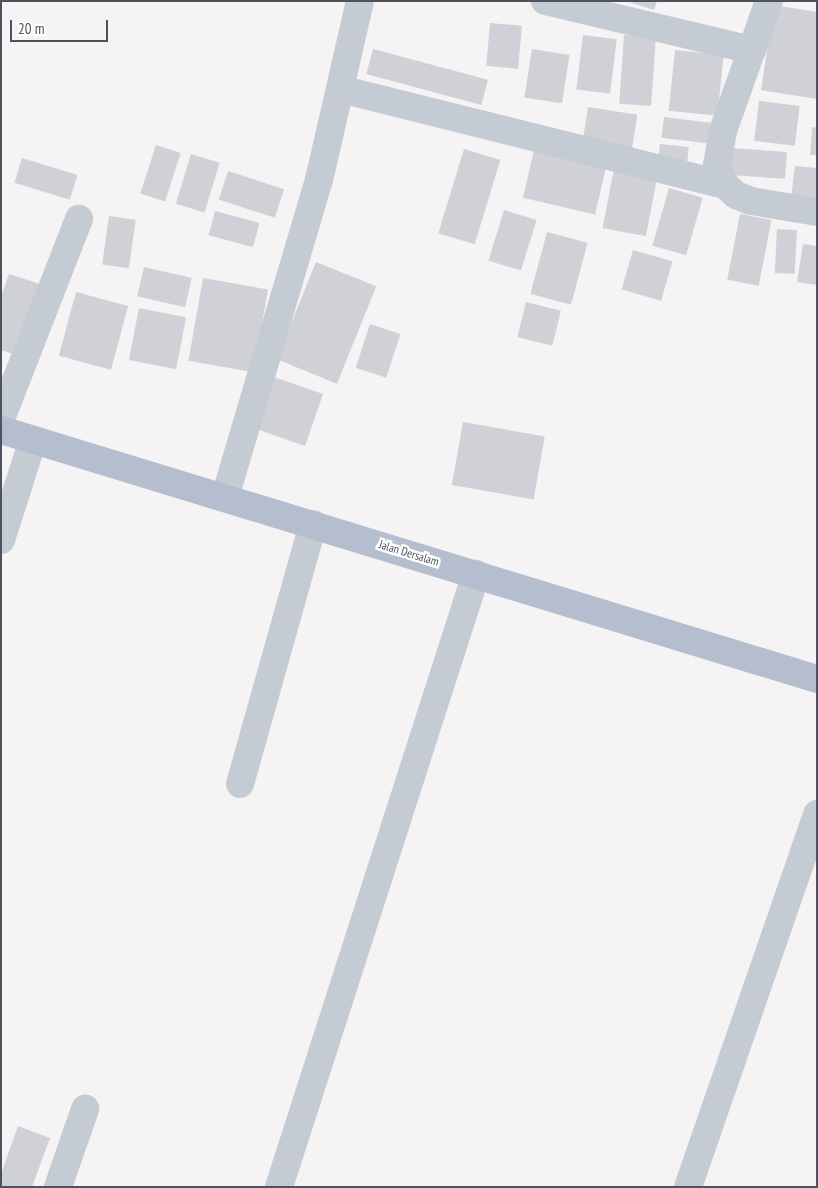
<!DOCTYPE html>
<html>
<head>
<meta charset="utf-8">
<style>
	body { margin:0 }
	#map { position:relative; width:818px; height:1188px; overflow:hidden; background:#f5f3f3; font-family:"PT Sans Narrow",sans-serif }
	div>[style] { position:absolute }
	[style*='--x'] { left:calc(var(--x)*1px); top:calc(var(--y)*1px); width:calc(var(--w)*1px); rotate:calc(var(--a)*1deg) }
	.building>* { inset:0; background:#d0d1d6; transform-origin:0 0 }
	.minor>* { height:28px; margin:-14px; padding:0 14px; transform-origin:14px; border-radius:14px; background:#c5cbd3 }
	.primary>* { height:28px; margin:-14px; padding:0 14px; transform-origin:14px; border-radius:14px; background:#b5bece }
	span { translate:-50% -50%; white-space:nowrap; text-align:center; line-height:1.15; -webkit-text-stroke:5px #fff; paint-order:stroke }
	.street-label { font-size:12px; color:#4c535f }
	.frame { position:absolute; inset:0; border:2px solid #4c535f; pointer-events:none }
	.scale { position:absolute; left:10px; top:20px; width:98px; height:22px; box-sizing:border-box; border:2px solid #4c535f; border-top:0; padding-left:6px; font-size:15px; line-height:18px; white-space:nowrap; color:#4c535f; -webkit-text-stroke:4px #fff; paint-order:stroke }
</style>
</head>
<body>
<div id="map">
	<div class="building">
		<div style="clip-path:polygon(626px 1px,657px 1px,654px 10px)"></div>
		<div style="clip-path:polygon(774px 5px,817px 12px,817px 99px,761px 90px)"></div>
		<div style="left:490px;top:23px;width:32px;height:43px;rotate:5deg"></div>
		<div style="left:583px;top:35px;width:34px;height:55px;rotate:7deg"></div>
		<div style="left:624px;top:35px;width:32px;height:69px;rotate:4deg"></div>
		<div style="left:373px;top:49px;width:119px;height:26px;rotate:15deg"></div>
		<div style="left:532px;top:49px;width:38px;height:49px;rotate:9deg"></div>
		<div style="left:675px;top:50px;width:49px;height:61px;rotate:6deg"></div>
		<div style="left:759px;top:101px;width:41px;height:40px;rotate:7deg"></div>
		<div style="left:588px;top:107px;width:50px;height:37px;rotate:9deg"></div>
		<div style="left:664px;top:117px;width:47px;height:21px;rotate:7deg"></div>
		<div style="clip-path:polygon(812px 127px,817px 128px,817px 155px,810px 155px)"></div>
		<div style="left:660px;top:144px;width:29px;height:19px;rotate:6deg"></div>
		<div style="left:156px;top:145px;width:26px;height:51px;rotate:18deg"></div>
		<div style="left:731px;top:148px;width:56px;height:27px;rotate:4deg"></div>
		<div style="left:464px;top:149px;width:38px;height:88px;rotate:17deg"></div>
		<div style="left:534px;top:150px;width:74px;height:49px;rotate:13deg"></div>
		<div style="left:191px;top:154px;width:30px;height:52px;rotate:17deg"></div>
		<div style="left:22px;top:158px;width:58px;height:26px;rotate:17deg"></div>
		<div style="clip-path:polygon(795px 166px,817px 168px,817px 201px,791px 198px)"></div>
		<div style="left:614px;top:169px;width:44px;height:60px;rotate:11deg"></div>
		<div style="left:228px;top:171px;width:59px;height:30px;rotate:18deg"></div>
		<div style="left:669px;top:188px;width:35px;height:60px;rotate:16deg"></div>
		<div style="left:504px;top:210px;width:34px;height:53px;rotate:17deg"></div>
		<div style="left:215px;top:211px;width:46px;height:25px;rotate:15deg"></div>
		<div style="left:740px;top:214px;width:32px;height:67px;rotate:11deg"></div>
		<div style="left:109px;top:216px;width:27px;height:49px;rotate:8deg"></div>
		<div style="left:777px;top:229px;width:20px;height:44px;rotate:3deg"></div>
		<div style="left:547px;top:232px;width:42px;height:64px;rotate:15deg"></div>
		<div style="clip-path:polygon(803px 244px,817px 246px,817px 285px,797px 282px)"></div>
		<div style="left:633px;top:250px;width:41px;height:41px;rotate:16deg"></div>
		<div style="left:316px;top:262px;width:65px;height:105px;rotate:22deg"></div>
		<div style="left:144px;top:267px;width:49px;height:30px;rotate:13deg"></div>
		<div style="clip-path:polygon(9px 274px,43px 285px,19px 356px,1px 350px,1px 297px)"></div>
		<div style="left:203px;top:278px;width:66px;height:84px;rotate:10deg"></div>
		<div style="left:76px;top:292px;width:54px;height:66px;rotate:15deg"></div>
		<div style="left:526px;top:302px;width:36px;height:36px;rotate:14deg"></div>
		<div style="left:139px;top:308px;width:48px;height:53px;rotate:11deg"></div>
		<div style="left:370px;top:324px;width:32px;height:46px;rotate:18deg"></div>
		<div style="left:271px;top:376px;width:55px;height:55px;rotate:19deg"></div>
		<div style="left:463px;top:422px;width:83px;height:64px;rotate:10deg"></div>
		<div style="clip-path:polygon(18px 1126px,50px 1138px,32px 1187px,1px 1187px,1px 1174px)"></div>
	</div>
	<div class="minor">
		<div style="--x:545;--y:1;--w:213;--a:13.3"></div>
		<div style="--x:769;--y:1;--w:138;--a:109.5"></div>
		<div style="--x:723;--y:131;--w:35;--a:100"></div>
		<div style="--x:717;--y:165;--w:22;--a:68"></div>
		<div style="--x:725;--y:185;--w:15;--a:42"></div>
		<div style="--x:736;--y:195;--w:16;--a:22"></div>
		<div style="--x:751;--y:201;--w:67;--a:9.5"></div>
		<div style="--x:340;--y:89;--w:397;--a:14"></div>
		<div style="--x:1;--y:419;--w:215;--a:-68.7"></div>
		<div style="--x:225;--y:497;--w:331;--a:-73.5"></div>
		<div style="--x:319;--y:180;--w:184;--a:-77.1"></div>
		<div style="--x:1;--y:540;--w:105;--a:-72.3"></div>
		<div style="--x:240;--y:784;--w:270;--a:-74.3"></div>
		<div style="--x:58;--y:1187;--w:83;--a:-70.9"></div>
		<div style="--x:279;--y:1187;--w:644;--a:-72.18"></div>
		<div style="--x:688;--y:1187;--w:395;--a:-70.9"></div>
	</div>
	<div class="primary">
		<div style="--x:1;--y:430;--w:853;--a:16.97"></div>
	</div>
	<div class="street-label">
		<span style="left:409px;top:553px;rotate:17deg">Jalan Dersalam</span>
	</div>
	<div class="frame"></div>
	<div class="scale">20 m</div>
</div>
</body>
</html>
